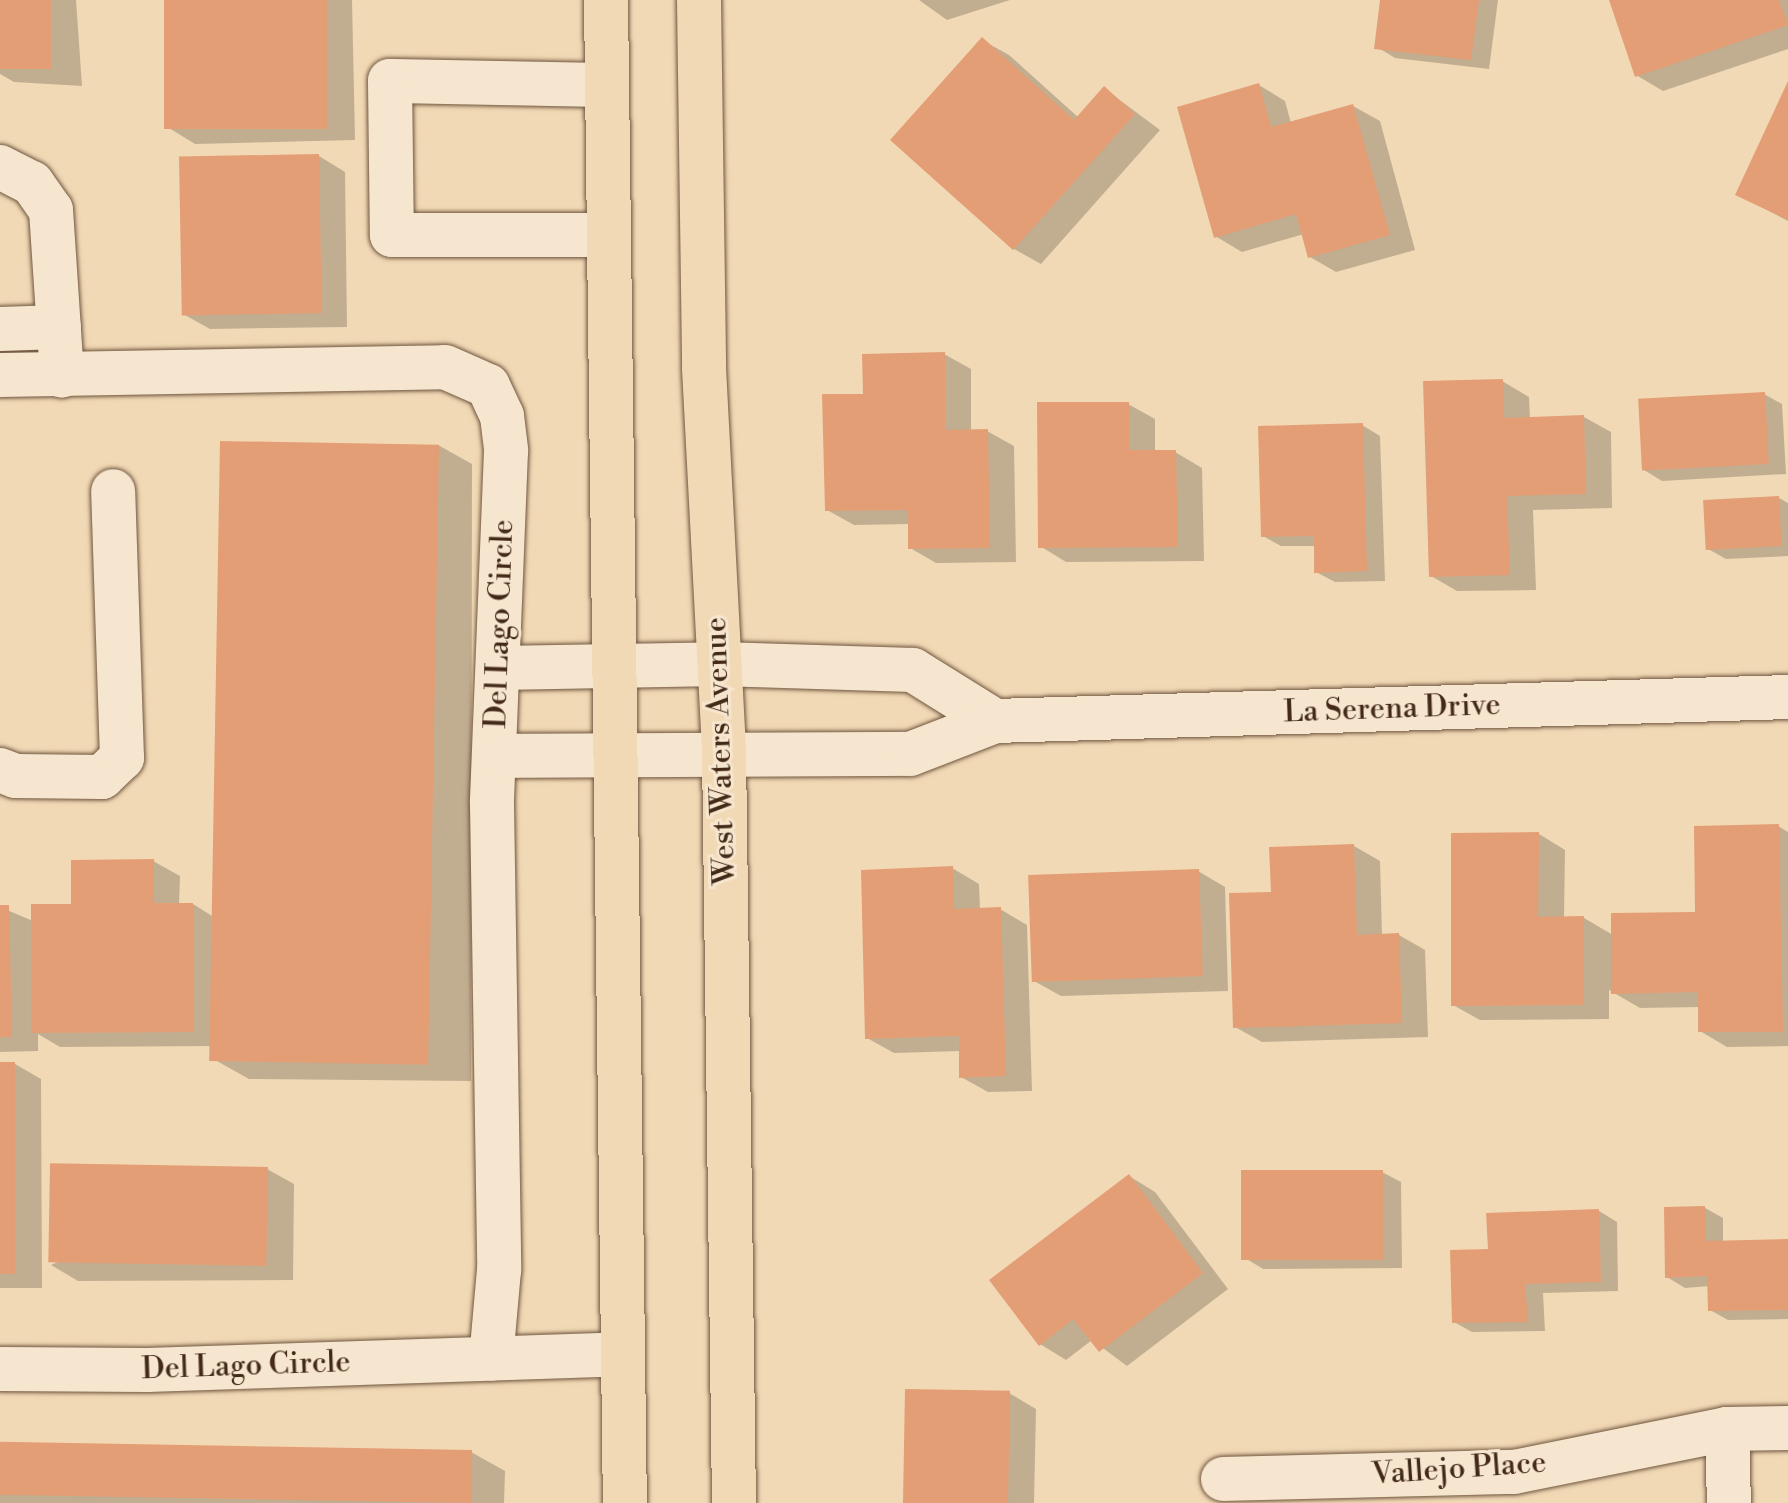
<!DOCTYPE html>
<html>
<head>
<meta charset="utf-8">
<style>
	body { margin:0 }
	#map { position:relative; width:1788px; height:1503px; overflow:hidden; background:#f2d9b5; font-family:"Libre Bodoni",serif }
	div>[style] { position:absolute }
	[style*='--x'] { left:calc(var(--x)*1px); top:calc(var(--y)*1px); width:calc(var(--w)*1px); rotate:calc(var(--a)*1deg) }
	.shadow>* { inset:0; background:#0003 }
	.building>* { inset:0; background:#e49e75; transform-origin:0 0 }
	.roads { filter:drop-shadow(0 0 2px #6f563f) drop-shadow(0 0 2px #6f563f) }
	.minor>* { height:44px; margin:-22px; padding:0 22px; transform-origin:22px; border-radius:22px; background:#f7e6cf }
	.major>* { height:44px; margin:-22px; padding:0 22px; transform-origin:22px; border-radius:22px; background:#f2d9b5 }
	span { translate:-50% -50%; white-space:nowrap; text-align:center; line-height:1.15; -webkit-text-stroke:6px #f7e6cf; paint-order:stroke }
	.street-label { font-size:30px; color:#432a18 }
</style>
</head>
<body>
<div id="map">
	<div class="shadow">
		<div style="clip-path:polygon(0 0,76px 0,82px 86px,14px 82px,0 74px)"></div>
		<div style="clip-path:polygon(166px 0,352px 0,355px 140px,195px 144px,169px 128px)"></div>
		<div style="clip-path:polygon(919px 0,1010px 0,947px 20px)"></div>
		<div style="clip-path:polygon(1382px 0,1498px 0,1489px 69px,1395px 58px,1377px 47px)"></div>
		<div style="clip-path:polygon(1611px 0,1788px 0,1788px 49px,1663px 91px,1636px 75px)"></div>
		<div style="clip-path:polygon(982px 40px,1009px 55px,1079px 118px,1105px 89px,1160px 130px,1041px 264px,1014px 249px)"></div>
		<div style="clip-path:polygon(1259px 85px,1285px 101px,1291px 123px,1353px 106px,1380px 121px,1415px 250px,1336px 272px,1310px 257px,1304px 234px,1242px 252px,1215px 236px)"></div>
		<div style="clip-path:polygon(1788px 85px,1788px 221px,1737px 194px)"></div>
		<div style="clip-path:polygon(319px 156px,345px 172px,347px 327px,210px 329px,183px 314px)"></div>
		<div style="clip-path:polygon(944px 354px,971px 369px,971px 431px,987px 431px,1014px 446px,1016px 562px,936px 563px,910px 548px,910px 524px,854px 525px,827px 510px,865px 396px)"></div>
		<div style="clip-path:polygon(1502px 381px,1529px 397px,1530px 419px,1584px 417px,1611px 432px,1612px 508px,1533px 510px,1536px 590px,1457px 591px,1431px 576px)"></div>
		<div style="clip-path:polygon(1764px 394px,1782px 404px,1786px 474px,1662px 481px,1644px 470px)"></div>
		<div style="clip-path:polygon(1128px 404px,1155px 419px,1155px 452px,1175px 452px,1202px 468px,1204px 561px,1066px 562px,1040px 546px)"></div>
		<div style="clip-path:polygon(1362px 425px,1380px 436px,1385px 581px,1335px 582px,1316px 572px,1316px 546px,1281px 546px,1263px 536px)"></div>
		<div style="clip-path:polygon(438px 445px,472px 464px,471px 1081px,249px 1079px,215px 1060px,216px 1046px,60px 1047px,38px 1034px,38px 1051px,0 1052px,0 907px,33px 921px,74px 906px,153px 861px,180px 876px,179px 905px,193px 904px,217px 919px)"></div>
		<div style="clip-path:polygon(1779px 498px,1788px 503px,1788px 556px,1726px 559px,1708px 549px)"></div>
		<div style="clip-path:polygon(1778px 826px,1788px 832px,1788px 1046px,1727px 1047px,1700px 1031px,1700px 1007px,1640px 1008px,1609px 990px,1609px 1019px,1480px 1020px,1453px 1005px,1539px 834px,1565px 850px,1564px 918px,1584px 918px,1613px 935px,1697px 914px)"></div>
		<div style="clip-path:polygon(1354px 846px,1380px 861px,1382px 936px,1399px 935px,1425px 950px,1428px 1037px,1262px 1042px,1235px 1027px,1273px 894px)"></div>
		<div style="clip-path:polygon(952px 868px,979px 884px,980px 910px,1000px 909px,1027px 925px,1032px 1091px,988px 1092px,961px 1077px,961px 1051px,894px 1053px,867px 1038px)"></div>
		<div style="clip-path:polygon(1198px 871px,1225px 887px,1228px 991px,1061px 996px,1034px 981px)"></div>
		<div style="clip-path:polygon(0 1064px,15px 1064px,41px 1079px,42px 1288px,0 1288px)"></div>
		<div style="clip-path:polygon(267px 1169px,294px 1184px,293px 1280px,78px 1281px,51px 1265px)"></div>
		<div style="clip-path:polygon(1382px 1172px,1401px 1182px,1402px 1268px,1263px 1269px,1245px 1258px)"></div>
		<div style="clip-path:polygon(1129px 1176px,1155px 1192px,1228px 1289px,1127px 1366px,1092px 1340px,1066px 1360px,1040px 1344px)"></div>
		<div style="clip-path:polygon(1705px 1208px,1723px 1218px,1723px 1242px,1788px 1241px,1788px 1319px,1728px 1320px,1710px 1310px,1710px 1286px,1685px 1288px,1667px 1277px)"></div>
		<div style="clip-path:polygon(1599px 1211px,1617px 1222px,1618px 1291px,1543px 1293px,1545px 1331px,1472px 1332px,1454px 1322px,1490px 1251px)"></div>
		<div style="clip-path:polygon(1009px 1393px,1036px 1409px,1034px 1503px,905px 1503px)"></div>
		<div style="clip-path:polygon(471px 1452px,505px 1471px,504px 1503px,0 1503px,0 1454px)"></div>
	</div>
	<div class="building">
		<div style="left:0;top:0;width:51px;height:69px"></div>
		<div style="left:164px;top:0;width:163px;height:129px"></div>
		<div style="clip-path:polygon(1380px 0,1479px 0,1471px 60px,1374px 49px)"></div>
		<div style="clip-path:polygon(1609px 0,1779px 0,1788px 25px,1635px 77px)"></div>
		<div style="clip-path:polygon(982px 37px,1074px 120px,1104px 86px,1135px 114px,1013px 250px,890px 140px)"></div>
		<div style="clip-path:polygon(1788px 81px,1788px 220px,1735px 195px)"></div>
		<div style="clip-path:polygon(1259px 83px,1271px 127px,1353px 104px,1390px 235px,1308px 258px,1296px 214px,1214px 238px,1177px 107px)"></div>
		<div style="left:319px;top:154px;width:159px;height:140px;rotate:89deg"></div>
		<div style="clip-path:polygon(945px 352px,945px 430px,988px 429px,990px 548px,908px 549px,908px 510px,825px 511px,822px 394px,863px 394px,862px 354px)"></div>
		<div style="clip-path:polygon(1503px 379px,1504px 418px,1584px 415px,1586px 494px,1507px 496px,1510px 575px,1429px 577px,1423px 381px)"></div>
		<div style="left:1765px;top:392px;width:72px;height:127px;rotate:87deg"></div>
		<div style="clip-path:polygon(1037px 402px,1129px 402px,1129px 450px,1176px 450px,1178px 547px,1038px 548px)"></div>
		<div style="clip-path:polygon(1363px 423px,1367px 571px,1314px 573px,1314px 536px,1261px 537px,1258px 426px)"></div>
		<div style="left:220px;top:441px;width:219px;height:620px;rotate:1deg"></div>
		<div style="left:1779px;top:496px;width:50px;height:76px;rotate:87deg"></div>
		<div style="clip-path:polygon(1779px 824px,1783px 1032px,1698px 1032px,1698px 992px,1611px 994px,1611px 913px,1695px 912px,1694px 826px)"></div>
		<div style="clip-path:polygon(1539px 832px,1538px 917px,1584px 916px,1583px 1005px,1451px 1006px,1451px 833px)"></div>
		<div style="clip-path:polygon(1354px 844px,1357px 935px,1399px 933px,1402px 1023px,1233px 1028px,1229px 893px,1271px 892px,1269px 847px)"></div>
		<div style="clip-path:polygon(154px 859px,153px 903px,193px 903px,194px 1032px,31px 1033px,31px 904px,71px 904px,71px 860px)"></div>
		<div style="clip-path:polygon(953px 866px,954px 909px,1001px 907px,1006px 1076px,959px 1078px,959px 1036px,865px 1039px,861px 870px)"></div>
		<div style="left:1199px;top:869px;width:107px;height:171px;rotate:88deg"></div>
		<div style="clip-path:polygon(0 905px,9px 905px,12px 1037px,0 1037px)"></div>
		<div style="left:0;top:1062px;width:15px;height:212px"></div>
		<div style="left:268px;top:1167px;width:99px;height:218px;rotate:91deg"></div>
		<div style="left:1241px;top:1170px;width:142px;height:90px"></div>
		<div style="clip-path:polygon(1129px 1174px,1203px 1273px,1099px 1352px,1073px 1319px,1039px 1346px,989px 1280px)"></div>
		<div style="clip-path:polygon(1705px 1206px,1706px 1241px,1788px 1239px,1788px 1310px,1708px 1311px,1707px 1276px,1665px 1278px,1664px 1207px)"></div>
		<div style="clip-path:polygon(1599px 1209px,1601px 1282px,1525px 1284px,1528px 1322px,1452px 1323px,1450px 1250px,1488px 1249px,1486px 1213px)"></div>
		<div style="left:905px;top:1389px;width:105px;height:114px;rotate:1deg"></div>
		<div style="left:472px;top:1450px;width:53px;height:472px;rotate:91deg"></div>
	</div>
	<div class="roads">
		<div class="minor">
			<div style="--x:607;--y:85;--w:217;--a:-178.9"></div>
			<div style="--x:390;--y:81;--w:154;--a:89.3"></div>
			<div style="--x:392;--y:235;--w:217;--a:0"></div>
			<div style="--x:0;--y:167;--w:36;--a:27"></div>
			<div style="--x:32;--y:183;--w:33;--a:55"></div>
			<div style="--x:51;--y:210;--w:166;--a:86.2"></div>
			<div style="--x:0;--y:329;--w:59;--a:-1.9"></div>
			<div style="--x:0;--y:375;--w:445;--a:-1"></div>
			<div style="--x:445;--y:367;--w:47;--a:23.8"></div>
			<div style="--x:488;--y:386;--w:33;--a:65"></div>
			<div style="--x:502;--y:416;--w:35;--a:83"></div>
			<div style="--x:506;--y:451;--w:353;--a:92.3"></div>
			<div style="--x:492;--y:804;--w:466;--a:89.1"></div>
			<div style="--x:499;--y:1270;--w:89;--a:95.1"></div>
			<div style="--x:498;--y:668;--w:222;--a:-1"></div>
			<div style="--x:720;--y:664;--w:193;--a:1.8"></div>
			<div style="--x:913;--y:670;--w:97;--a:31.9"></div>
			<div style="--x:496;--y:756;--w:414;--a:-0.3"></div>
			<div style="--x:910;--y:754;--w:91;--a:-21.2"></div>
			<div style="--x:995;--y:721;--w:793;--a:-1.73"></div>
			<div style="--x:0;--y:770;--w:17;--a:21"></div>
			<div style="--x:16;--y:776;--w:86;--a:0.7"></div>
			<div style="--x:102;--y:777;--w:28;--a:-44"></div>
			<div style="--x:122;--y:758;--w:267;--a:-91.9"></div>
			<div style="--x:0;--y:1369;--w:147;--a:0.4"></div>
			<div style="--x:147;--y:1370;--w:476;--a:-1.9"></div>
			<div style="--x:1727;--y:1429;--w:74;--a:88.5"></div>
			<div style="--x:1223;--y:1479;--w:291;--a:-1.4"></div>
			<div style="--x:1514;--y:1472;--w:217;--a:-11.4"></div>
			<div style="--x:1727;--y:1429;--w:61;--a:-0.9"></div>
		</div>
		<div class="major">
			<div style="--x:606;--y:0;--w:1503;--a:89.28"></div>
			<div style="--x:699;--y:0;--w:368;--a:89.2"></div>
			<div style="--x:704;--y:368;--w:384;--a:87"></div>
			<div style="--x:724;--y:751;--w:752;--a:89.24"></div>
		</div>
	</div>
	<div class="street-label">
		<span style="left:500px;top:624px;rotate:-88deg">Del Lago Circle</span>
		<span style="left:1392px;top:709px;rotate:-2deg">La Serena Drive</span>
		<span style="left:721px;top:751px;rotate:-92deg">West Waters Avenue</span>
		<span style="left:246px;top:1366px;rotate:-2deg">Del Lago Circle</span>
		<span style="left:1459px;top:1469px;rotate:-4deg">Vallejo Place</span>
	</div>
</div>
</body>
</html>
